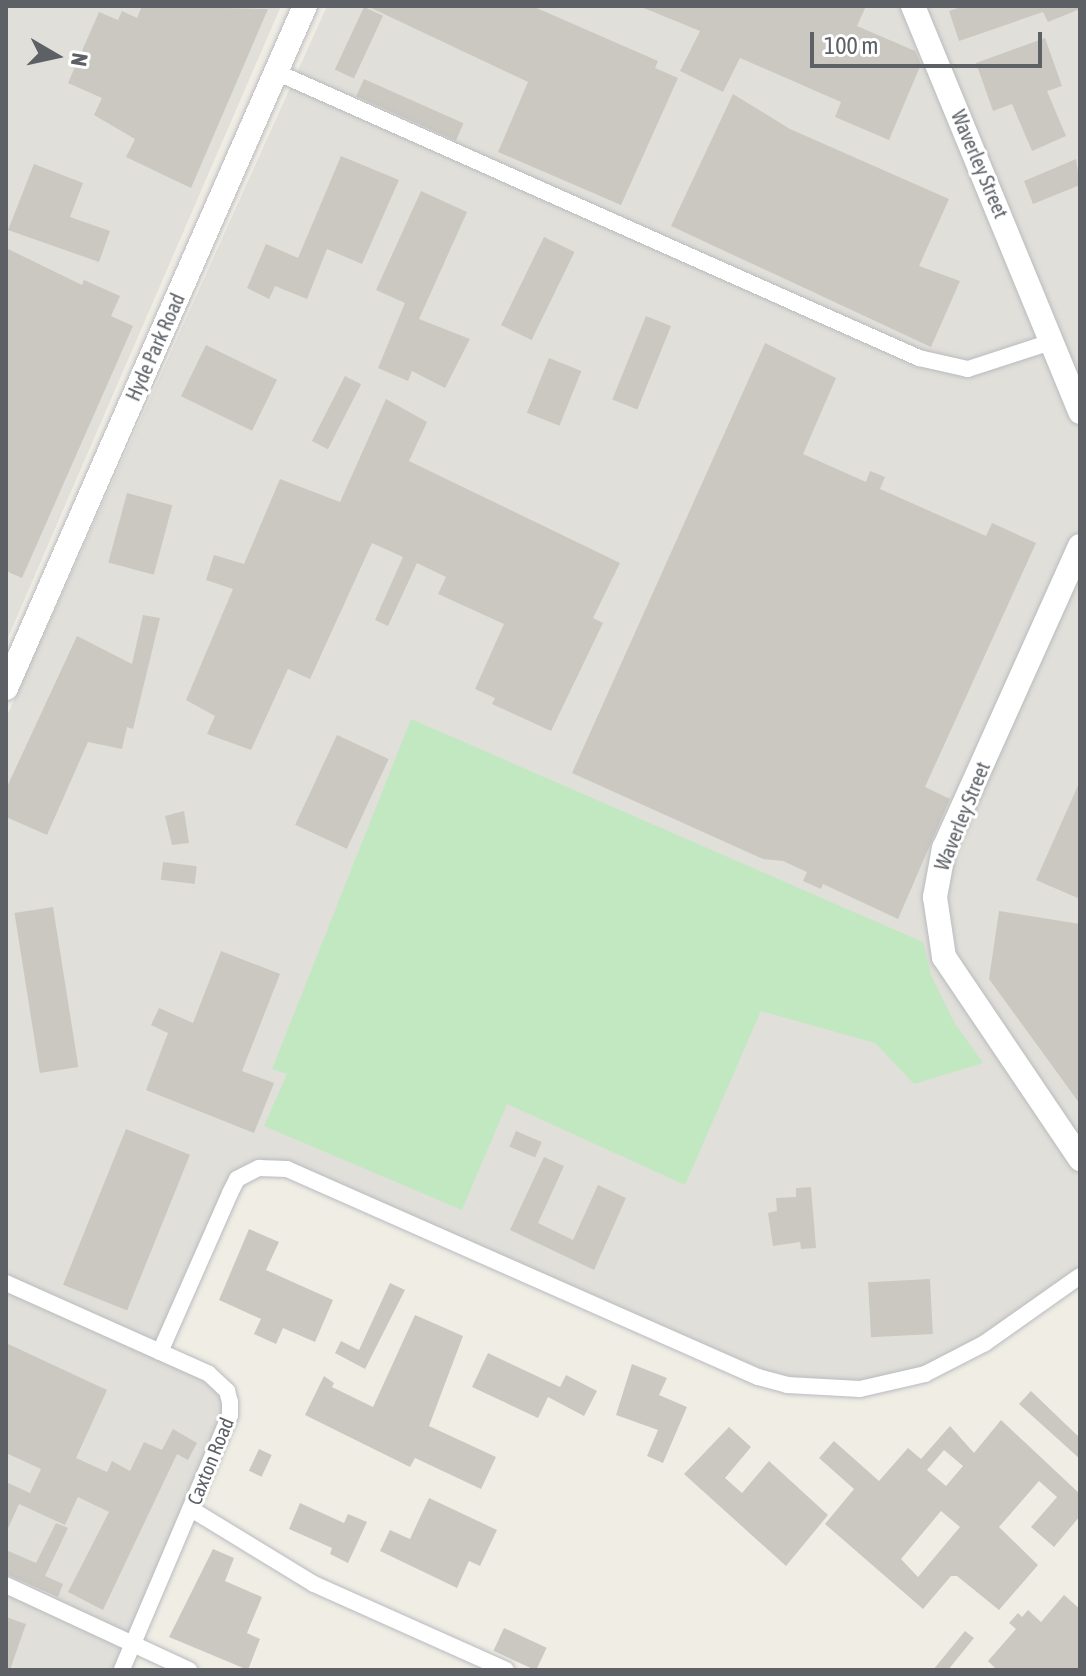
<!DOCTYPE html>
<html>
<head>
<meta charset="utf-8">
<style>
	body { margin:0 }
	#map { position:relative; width:1086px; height:1676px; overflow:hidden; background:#f0ede5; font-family:"Asap Condensed",sans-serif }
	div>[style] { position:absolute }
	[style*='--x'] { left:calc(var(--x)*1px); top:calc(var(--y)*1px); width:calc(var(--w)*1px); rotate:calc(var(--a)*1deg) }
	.industrial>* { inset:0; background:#e1dfd9 }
	.green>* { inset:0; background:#c2e8c1 }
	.building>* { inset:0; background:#cbc8c2; transform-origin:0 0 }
	.roads { filter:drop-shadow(0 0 2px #b8bbbf) drop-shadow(0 0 2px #b8bbbf) }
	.street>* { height:16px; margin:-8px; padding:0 8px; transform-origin:8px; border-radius:8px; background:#fff }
	.secondary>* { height:24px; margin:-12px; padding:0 12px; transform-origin:12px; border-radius:12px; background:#fff }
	span { translate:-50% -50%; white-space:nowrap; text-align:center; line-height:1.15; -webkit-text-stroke:6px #fff; paint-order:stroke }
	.street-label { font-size:20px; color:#5d6166 }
	.frame { position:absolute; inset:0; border:8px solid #5d6166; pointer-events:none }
	.north { position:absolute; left:16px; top:16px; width:80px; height:80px; -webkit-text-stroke:6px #fff; paint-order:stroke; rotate:99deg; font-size:22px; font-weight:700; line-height:32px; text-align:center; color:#5d6166 }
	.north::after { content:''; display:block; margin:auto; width:28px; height:36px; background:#5d6166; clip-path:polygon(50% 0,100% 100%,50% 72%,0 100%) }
	.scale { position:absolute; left:810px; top:32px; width:232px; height:36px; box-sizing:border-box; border:4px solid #5d6166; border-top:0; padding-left:10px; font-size:24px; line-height:28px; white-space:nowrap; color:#5d6166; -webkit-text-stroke:6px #fff; paint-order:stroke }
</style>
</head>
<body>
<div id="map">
	<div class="industrial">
		<div style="clip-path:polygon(6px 6px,281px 6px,6px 642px)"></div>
		<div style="clip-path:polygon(327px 6px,1080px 6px,1080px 1270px,999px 1328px,914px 1372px,870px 1381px,790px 1381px,289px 1165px,241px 1169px,157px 1354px,216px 1381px,227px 1415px,113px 1670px,6px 1670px,6px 718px)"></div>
	</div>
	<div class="green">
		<div style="clip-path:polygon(411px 719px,923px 942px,931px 975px,954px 1022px,983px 1063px,914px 1084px,875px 1043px,761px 1011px,685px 1185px,507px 1104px,462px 1210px,264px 1126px,287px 1074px,272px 1069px)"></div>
	</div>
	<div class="building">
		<div style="clip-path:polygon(142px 6px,268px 9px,191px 188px,126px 157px,135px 139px,94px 115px,102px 98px,68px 83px,99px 12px,118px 20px,122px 11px,137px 18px)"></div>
		<div style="clip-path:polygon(367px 6px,532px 6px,658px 61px,655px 68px,678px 78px,621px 205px,498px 152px,528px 82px)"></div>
		<div style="clip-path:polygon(639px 6px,866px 6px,857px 26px,915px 51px,921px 64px,889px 140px,835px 117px,841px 102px,740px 58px,723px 92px,680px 71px,700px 31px)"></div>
		<div style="clip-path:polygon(964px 6px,1080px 6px,1080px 9px,1048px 22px,1043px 12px,959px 41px,949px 11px)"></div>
		<div style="left:364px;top:7px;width:21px;height:69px;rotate:25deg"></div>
		<div style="clip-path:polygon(1045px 38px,1062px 86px,1047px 91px,1066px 136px,1032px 151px,1012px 104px,993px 111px,976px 63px)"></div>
		<div style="left:364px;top:79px;width:109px;height:19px;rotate:24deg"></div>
		<div style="clip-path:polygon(733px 94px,790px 129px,949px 199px,919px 266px,960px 281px,931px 347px,671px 226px)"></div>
		<div style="clip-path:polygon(341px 156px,399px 180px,362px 264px,327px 249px,307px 299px,275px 286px,269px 299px,247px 288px,266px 244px,298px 258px)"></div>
		<div style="clip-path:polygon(1076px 159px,1080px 185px,1033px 204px,1024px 181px)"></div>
		<div style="clip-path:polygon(34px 164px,83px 183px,70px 217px,110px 231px,99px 262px,8px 230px)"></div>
		<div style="clip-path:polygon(421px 191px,467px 212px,419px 319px,470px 339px,445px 388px,412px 371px,408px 381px,378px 368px,405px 303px,376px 290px)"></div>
		<div style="left:544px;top:237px;width:34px;height:98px;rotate:26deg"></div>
		<div style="clip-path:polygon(6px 248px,82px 285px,84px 280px,120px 296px,111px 316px,133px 326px,22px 578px,6px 571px)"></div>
		<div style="left:646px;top:316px;width:27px;height:90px;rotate:22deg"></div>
		<div style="clip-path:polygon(765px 343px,836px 378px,803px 454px,866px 482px,870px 471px,885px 477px,880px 489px,986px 536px,992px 523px,1036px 543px,925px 787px,950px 799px,898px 919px,823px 884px,821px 889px,803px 881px,807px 872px,783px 861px,763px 859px,572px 773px)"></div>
		<div style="left:206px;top:345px;width:79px;height:57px;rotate:26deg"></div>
		<div style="left:549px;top:358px;width:35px;height:59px;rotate:22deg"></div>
		<div style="left:345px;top:376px;width:18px;height:73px;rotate:27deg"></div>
		<div style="clip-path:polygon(386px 399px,427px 422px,409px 461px,620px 563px,593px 618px,603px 623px,551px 731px,492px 704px,495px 698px,475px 689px,504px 624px,438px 594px,446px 577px,417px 563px,388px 626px,375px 620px,403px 557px,372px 543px,310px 679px,288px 669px,251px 750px,207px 734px,215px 716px,186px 700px,233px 589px,206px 580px,214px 555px,244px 564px,280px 479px,340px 502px)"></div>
		<div style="left:127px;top:493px;width:47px;height:72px;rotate:15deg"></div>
		<div style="clip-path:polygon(143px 615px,160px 618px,133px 729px,127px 727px,122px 749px,88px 742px,47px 835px,6px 817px,6px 789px,77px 636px,132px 664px)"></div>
		<div style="left:337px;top:735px;width:57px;height:99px;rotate:25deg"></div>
		<div style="clip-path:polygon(1080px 781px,1080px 899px,1036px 880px)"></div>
		<div style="clip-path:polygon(184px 811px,189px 843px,172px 845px,165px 816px)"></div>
		<div style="left:163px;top:862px;width:34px;height:18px;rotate:7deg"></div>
		<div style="left:53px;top:907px;width:162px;height:39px;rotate:81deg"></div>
		<div style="clip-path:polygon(999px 911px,1080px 924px,1080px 1104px,989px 979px)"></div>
		<div style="clip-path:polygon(221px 951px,280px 974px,242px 1071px,274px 1083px,254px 1133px,146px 1090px,168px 1033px,151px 1025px,159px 1008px,193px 1023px)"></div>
		<div style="left:126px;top:1129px;width:69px;height:168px;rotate:22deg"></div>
		<div style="left:516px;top:1131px;width:28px;height:17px;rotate:23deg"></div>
		<div style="clip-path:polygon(544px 1157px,564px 1166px,538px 1223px,573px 1240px,598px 1185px,626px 1198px,594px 1270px,510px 1230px)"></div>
		<div style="clip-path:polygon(811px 1187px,816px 1248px,801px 1249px,800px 1242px,773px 1246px,768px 1213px,777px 1211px,776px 1198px,796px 1197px,796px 1188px)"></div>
		<div style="clip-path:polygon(249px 1229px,279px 1242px,266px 1270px,333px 1300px,315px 1342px,283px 1328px,276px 1344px,254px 1334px,261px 1319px,219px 1300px)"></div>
		<div style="left:930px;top:1279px;width:55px;height:62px;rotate:87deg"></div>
		<div style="clip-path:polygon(390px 1283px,405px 1290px,365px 1369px,335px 1353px,341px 1341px,359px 1350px)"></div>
		<div style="clip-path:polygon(415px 1315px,463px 1336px,429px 1426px,496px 1457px,481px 1489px,415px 1458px,410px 1467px,305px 1415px,324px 1376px,334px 1383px,332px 1387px,373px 1407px)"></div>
		<div style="clip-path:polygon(6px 1343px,107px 1390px,76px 1458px,107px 1472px,112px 1461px,130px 1471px,144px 1442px,162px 1450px,173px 1429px,197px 1443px,188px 1460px,177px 1454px,103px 1610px,68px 1592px,109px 1512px,78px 1497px,65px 1525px,19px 1504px,6px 1533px,6px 1482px,30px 1493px,41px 1469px,6px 1453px)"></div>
		<div style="clip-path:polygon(488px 1353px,560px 1387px,566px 1375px,597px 1391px,584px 1416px,548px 1397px,538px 1418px,472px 1387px)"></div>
		<div style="clip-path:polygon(632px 1364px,667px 1378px,659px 1395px,687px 1407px,663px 1463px,647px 1456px,658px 1430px,616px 1415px)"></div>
		<div style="clip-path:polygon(1031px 1391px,1080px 1438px,1080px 1459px,1019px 1404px)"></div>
		<div style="clip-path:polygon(evenodd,1001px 1420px,1080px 1494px,1080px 1516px,1054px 1547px,1031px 1527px,1057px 1497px,1039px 1481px,999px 1527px,1038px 1565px,999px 1610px,957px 1576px,951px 1576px,923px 1609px,825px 1524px,854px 1489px,819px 1458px,834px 1441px,879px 1481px,908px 1448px,921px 1459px,950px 1426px,974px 1453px,1001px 1420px,944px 1450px,963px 1466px,946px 1486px,927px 1470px,944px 1450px,1001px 1420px,941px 1511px,960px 1527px,918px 1577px,901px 1559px,941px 1511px)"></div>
		<div style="clip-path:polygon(729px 1427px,751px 1447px,725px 1478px,742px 1493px,769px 1461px,828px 1515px,786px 1566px,684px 1474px)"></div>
		<div style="left:259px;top:1449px;width:14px;height:24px;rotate:25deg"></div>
		<div style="clip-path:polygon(429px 1498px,497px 1530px,480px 1566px,469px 1561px,457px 1588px,380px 1551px,390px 1530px,410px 1539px)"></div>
		<div style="clip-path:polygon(300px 1503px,344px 1523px,348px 1514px,367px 1522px,348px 1563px,330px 1554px,332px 1548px,289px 1529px)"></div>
		<div style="clip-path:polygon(56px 1523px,68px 1528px,45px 1576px,63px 1584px,58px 1597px,6px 1574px,6px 1550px,36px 1563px)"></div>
		<div style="clip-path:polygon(213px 1549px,234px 1558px,225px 1581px,262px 1597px,247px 1633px,260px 1639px,248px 1670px,169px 1637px)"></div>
		<div style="clip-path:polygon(1064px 1595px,1080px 1609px,1080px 1670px,997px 1670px,988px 1661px,1016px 1629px,1009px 1623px,1018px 1613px,1022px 1617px,1028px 1610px,1041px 1622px)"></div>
		<div style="clip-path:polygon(6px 1617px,26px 1624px,10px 1670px,6px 1670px)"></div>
		<div style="left:504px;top:1628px;width:47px;height:25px;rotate:25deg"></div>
		<div style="clip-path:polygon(965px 1631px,974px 1638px,948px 1670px,933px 1670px)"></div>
	</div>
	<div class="roads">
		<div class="street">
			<div style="--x:276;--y:72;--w:704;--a:23.98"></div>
			<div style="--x:919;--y:358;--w:50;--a:12.7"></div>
			<div style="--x:968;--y:369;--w:90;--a:-18"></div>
			<div style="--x:6;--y:1283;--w:222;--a:24.1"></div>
			<div style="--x:209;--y:1374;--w:25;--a:43"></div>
			<div style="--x:227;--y:1391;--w:11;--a:75"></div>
			<div style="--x:230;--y:1402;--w:13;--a:90"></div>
			<div style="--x:230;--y:1415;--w:277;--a:113"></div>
			<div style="--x:160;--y:1352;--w:174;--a:-66.2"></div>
			<div style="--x:230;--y:1193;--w:16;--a:-63"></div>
			<div style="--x:237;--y:1179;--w:25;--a:-27"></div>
			<div style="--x:259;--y:1168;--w:28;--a:2"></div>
			<div style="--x:287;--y:1169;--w:515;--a:23.83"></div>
			<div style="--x:758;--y:1377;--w:30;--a:15"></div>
			<div style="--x:787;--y:1385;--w:73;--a:3.1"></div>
			<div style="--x:860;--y:1389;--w:67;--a:-13"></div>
			<div style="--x:925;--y:1374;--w:68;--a:-27.3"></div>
			<div style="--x:985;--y:1343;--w:116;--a:-35.2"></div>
			<div style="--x:191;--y:1509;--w:144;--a:31.4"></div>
			<div style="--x:314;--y:1584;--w:210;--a:24.1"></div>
			<div style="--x:6;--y:1585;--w:202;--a:24.9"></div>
		</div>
		<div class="secondary">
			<div style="--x:913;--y:6;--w:439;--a:67.6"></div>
			<div style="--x:1080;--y:546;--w:331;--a:114.2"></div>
			<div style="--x:944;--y:848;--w:50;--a:100.4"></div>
			<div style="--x:935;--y:897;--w:61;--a:81.5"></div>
			<div style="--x:944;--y:957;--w:244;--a:56"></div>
			<div style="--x:6;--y:688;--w:745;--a:-66.33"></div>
		</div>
	</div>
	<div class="street-label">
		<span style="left:980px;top:164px;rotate:67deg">Waverley Street</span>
		<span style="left:155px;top:347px;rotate:-66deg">Hyde Park Road</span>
		<span style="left:962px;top:816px;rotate:-68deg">Waverley Street</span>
		<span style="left:210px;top:1461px;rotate:-68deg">Caxton Road</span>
	</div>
	<div class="frame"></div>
	<div class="north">N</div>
	<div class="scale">100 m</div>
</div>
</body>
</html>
